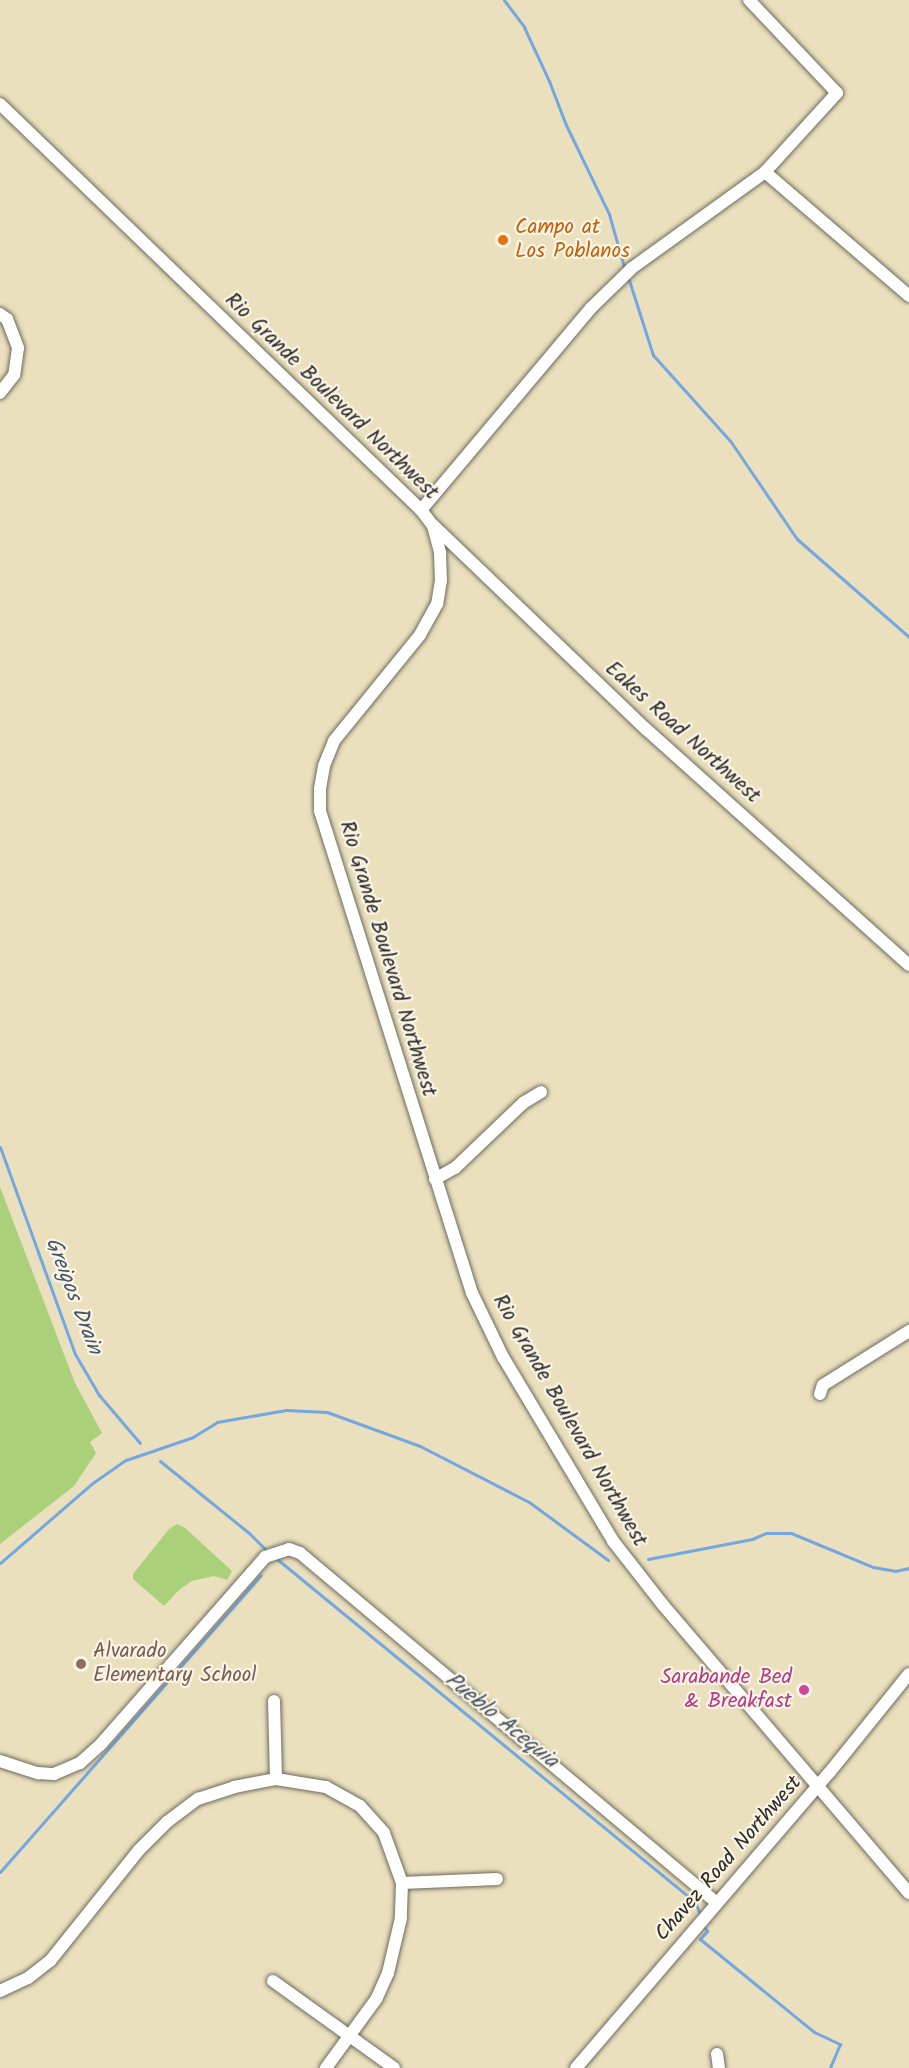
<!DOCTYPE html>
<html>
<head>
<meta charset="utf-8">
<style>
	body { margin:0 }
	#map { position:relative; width:909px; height:2068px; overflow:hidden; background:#eae0bd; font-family:Kalam,sans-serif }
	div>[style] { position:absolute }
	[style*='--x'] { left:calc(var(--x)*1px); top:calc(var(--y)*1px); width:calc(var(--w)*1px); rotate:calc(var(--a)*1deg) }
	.green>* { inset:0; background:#aad07a }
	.stream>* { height:3px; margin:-1.5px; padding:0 1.5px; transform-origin:1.5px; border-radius:1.5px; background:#74a7e0 }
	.roads { filter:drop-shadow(0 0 2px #6e6a5e) drop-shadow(0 0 2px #6e6a5e) }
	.minor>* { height:12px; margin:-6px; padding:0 6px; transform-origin:6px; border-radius:6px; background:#fff }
	.dots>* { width:16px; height:16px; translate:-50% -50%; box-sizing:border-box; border:3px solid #fcf5e5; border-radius:50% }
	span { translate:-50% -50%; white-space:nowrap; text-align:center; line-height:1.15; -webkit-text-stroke:4.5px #fcf5e5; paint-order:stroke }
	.food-label { font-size:21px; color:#c56008 }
	.left { translate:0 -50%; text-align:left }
	.street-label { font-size:21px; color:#2b2b2b }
	.education-label { font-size:21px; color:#785e54 }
	.hotel-label { font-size:21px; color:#b23c85 }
	.right { translate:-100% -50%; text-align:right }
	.water-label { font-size:22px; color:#45566a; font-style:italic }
</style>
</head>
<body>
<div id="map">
	<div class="green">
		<div style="clip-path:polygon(0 1187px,75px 1383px,102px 1433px,90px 1442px,96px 1453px,74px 1486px,0 1544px)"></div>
		<div style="clip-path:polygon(177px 1524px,184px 1527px,232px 1571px,227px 1580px,214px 1576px,192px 1581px,179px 1590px,164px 1606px,133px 1579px,133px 1574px,169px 1529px)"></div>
	</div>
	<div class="stream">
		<div style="--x:504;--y:0;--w:34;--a:53"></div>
		<div style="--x:524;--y:27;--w:60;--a:65.2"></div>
		<div style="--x:549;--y:81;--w:47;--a:68.9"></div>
		<div style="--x:566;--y:125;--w:99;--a:64.2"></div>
		<div style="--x:609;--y:214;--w:55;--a:74.2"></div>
		<div style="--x:629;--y:280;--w:79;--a:72.3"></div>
		<div style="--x:653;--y:355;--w:117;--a:48.1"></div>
		<div style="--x:731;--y:442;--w:117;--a:55.8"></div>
		<div style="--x:797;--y:539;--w:149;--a:41.2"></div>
		<div style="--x:0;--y:1147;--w:220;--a:70.1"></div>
		<div style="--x:75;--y:1354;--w:48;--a:59.7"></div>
		<div style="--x:99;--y:1395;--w:63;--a:49.5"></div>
		<div style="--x:160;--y:1461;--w:114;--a:39"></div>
		<div style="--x:249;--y:1533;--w:23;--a:45"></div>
		<div style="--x:277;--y:1559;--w:541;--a:39.37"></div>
		<div style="--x:695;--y:1902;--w:11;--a:68"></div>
		<div style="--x:648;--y:1559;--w:106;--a:-10.9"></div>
		<div style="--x:752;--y:1539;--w:15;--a:-23"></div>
		<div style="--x:766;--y:1533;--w:25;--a:0"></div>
		<div style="--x:791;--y:1533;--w:89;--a:22.5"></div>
		<div style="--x:873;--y:1567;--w:22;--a:10"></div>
		<div style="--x:895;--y:1571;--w:14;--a:-12"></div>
		<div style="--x:0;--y:1563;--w:124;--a:-40.8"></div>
		<div style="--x:94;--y:1482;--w:39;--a:-35"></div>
		<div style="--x:126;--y:1460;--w:71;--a:-18.9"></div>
		<div style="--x:193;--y:1437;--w:28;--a:-32"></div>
		<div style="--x:217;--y:1422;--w:70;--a:-9.9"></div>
		<div style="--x:286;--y:1410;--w:41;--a:2.8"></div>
		<div style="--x:327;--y:1412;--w:99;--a:20.1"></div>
		<div style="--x:420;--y:1446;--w:123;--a:27.2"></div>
		<div style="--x:529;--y:1502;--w:98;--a:36.3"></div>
		<div style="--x:0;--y:1872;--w:395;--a:-48.7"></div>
		<div style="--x:705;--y:1928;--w:4;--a:56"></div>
		<div style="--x:707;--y:1931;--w:11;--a:131"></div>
		<div style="--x:700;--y:1939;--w:147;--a:39.2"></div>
		<div style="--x:814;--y:2032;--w:29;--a:25"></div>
		<div style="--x:840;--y:2044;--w:26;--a:113"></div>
	</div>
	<div class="roads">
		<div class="minor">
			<div style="--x:0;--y:104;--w:585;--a:43.96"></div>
			<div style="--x:421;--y:510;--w:20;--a:53"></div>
			<div style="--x:433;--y:526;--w:28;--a:75"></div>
			<div style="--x:440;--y:553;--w:27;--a:88"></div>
			<div style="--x:441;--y:580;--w:24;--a:99"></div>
			<div style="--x:437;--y:604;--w:35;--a:119"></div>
			<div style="--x:420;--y:635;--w:136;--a:129.1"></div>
			<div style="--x:334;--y:741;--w:27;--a:112"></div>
			<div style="--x:324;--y:766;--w:23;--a:100"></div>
			<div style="--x:320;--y:789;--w:22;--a:90"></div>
			<div style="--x:320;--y:811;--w:505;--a:72.5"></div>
			<div style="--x:472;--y:1293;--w:71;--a:64.2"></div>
			<div style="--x:503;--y:1357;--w:214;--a:59.1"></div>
			<div style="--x:613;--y:1541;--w:81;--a:52"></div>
			<div style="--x:663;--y:1605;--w:379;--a:49.5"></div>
			<div style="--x:765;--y:172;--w:190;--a:40.7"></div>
			<div style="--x:0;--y:314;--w:9;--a:36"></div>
			<div style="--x:7;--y:319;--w:31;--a:69"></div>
			<div style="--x:18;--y:348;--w:27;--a:98"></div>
			<div style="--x:14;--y:375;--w:23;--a:128"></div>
			<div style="--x:421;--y:510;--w:264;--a:-49.9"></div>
			<div style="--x:591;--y:308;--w:57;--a:-44.3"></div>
			<div style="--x:632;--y:268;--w:164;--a:-35.8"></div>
			<div style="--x:765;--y:172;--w:107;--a:-47.7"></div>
			<div style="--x:837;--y:93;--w:128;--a:-133.4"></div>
			<div style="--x:434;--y:526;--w:294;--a:43.8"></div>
			<div style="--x:646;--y:729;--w:353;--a:41.9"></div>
			<div style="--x:435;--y:1179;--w:23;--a:-29"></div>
			<div style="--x:455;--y:1168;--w:94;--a:-43.7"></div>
			<div style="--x:523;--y:1103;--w:21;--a:-31"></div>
			<div style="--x:820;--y:1394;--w:9;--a:-72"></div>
			<div style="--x:823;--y:1385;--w:102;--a:-32.1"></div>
			<div style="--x:274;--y:1701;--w:78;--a:88.5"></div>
			<div style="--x:0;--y:1761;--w:40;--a:18"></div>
			<div style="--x:38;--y:1773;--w:16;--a:4"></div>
			<div style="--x:54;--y:1774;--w:28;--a:-23"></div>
			<div style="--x:80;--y:1763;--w:28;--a:-42"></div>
			<div style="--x:101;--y:1744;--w:249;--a:-48.7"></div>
			<div style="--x:265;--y:1557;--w:25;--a:-18"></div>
			<div style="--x:289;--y:1549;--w:12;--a:20"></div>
			<div style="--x:300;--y:1553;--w:544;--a:40.01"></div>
			<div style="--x:402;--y:1883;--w:95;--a:-2.4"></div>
			<div style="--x:273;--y:1981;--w:149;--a:35.7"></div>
			<div style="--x:0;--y:1991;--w:31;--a:-25"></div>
			<div style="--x:28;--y:1978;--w:28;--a:-38"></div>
			<div style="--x:50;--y:1961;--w:142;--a:-51.3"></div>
			<div style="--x:139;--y:1850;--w:40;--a:-45"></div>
			<div style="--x:167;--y:1822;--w:39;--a:-37"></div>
			<div style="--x:198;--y:1799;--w:38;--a:-18"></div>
			<div style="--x:234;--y:1787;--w:43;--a:-10.8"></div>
			<div style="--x:276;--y:1779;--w:51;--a:9.1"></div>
			<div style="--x:326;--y:1787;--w:39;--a:29"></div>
			<div style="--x:360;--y:1806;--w:36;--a:48"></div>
			<div style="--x:384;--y:1833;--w:53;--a:70.2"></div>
			<div style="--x:402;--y:1883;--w:35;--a:92"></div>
			<div style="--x:401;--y:1918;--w:57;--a:103.3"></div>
			<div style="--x:388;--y:1973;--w:27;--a:114"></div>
			<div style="--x:377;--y:1998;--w:87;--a:126.1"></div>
			<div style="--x:717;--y:2054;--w:14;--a:82"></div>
			<div style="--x:576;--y:2068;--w:389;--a:-49.4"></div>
			<div style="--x:829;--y:1773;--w:127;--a:-51.1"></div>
		</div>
	</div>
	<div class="dots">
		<div style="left:503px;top:240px;background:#e8710a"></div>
		<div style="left:81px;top:1664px;background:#8d6e63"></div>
		<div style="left:804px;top:1690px;background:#d1479c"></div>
	</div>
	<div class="food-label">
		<span class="left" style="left:515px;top:240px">Campo at<br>Los Poblanos</span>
	</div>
	<div class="street-label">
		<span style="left:331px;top:397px;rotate:44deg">Rio Grande Boulevard Northwest</span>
		<span style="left:682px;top:733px;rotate:42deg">Eakes Road Northwest</span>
		<span style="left:387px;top:959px;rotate:73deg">Rio Grande Boulevard Northwest</span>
		<span style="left:569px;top:1421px;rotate:60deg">Rio Grande Boulevard Northwest</span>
		<span style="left:729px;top:1859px;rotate:-49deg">Chavez Road Northwest</span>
	</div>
	<div class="education-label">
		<span class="left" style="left:93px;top:1664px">Alvarado<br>Elementary School</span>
	</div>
	<div class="hotel-label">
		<span class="right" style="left:792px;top:1690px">Sarabande Bed<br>&amp; Breakfast</span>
	</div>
	<div class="water-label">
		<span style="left:73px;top:1296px;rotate:69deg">Greigos Drain</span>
		<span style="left:501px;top:1721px;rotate:39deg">Pueblo Acequia</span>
	</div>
</div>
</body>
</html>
